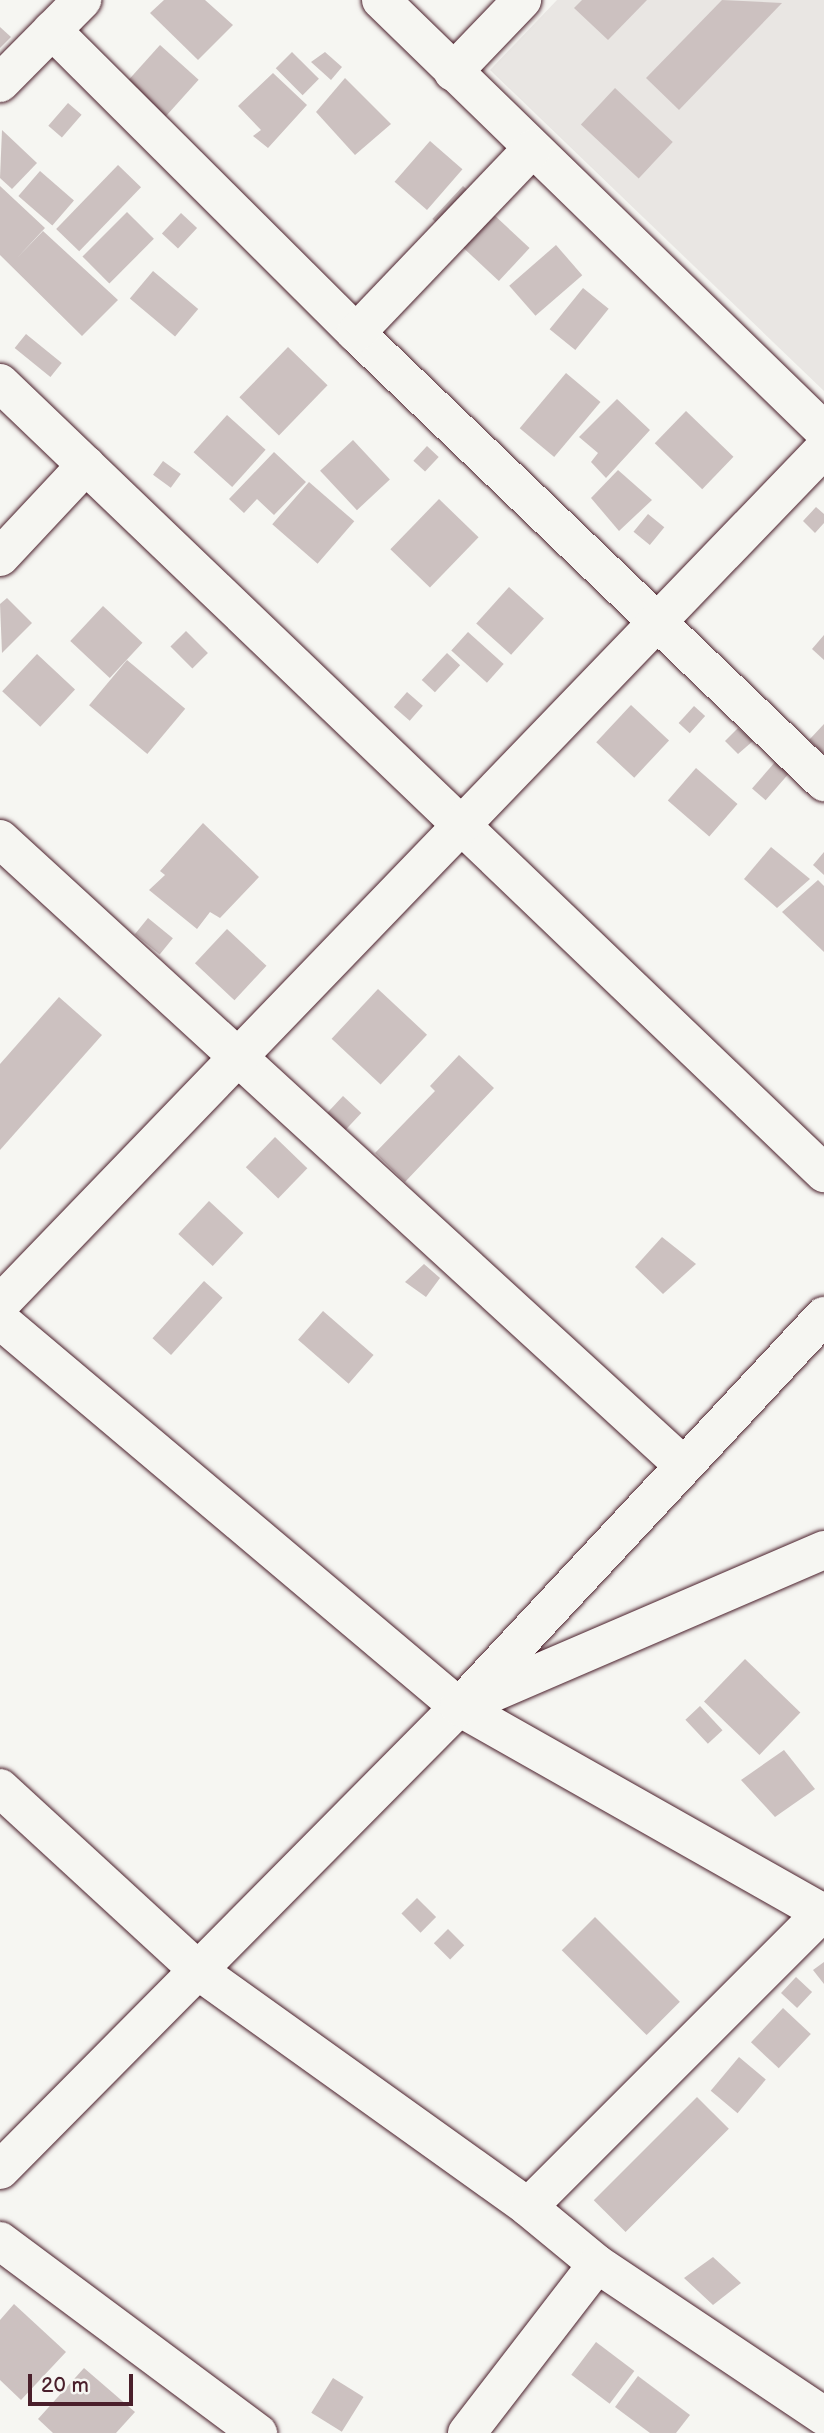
<!DOCTYPE html>
<html>
<head>
<meta charset="utf-8">
<style>
	body { margin:0 }
	#map { position:relative; width:824px; height:2433px; overflow:hidden; background:#f6f6f2; font-family:"Balsamiq Sans",sans-serif }
	div>[style] { position:absolute }
	[style*='--x'] { left:calc(var(--x)*1px); top:calc(var(--y)*1px); width:calc(var(--w)*1px); rotate:calc(var(--a)*1deg) }
	.built>* { inset:0; background:#e9e6e3 }
	.building>* { inset:0; background:#ccc1c0; transform-origin:0 0 }
	.roads { filter:drop-shadow(0 0 2px #4a1f2b) drop-shadow(0 0 2px #4a1f2b) }
	.minor>* { height:38px; margin:-19px; padding:0 19px; transform-origin:19px; border-radius:19px; background:#f6f6f2 }
	span { translate:-50% -50%; white-space:nowrap; text-align:center; line-height:1.15; -webkit-text-stroke:6px #f6f6f2; paint-order:stroke }
	.scale { position:absolute; left:28px; top:2374px; width:105px; height:32px; box-sizing:border-box; border:4px solid #4a1f2b; border-top:0; padding-left:9px; font-size:21px; line-height:24px; white-space:nowrap; color:#4a1f2b; -webkit-text-stroke:5px #f6f6f2; paint-order:stroke }
</style>
</head>
<body>
<div id="map">
	<div class="built">
		<div style="clip-path:polygon(557px 0,824px 0,824px 391px,490px 70px)"></div>
	</div>
	<div class="building">
		<div style="clip-path:polygon(164px 0,205px 0,233px 25px,198px 60px,150px 13px)"></div>
		<div style="clip-path:polygon(582px 0,647px 0,608px 40px,574px 8px)"></div>
		<div style="clip-path:polygon(722px 0,782px 3px,679px 110px,646px 78px)"></div>
		<div style="clip-path:polygon(0 27px,11px 37px,0 48px)"></div>
		<div style="left:160px;top:45px;width:52px;height:50px;rotate:42deg"></div>
		<div style="left:292px;top:52px;width:38px;height:23px;rotate:45deg"></div>
		<div style="clip-path:polygon(325px 52px,342px 67px,331px 80px,311px 62px)"></div>
		<div style="clip-path:polygon(273px 73px,307px 105px,268px 148px,253px 136px,261px 130px,238px 106px)"></div>
		<div style="clip-path:polygon(345px 78px,391px 124px,355px 155px,316px 112px)"></div>
		<div style="left:615px;top:88px;width:79px;height:50px;rotate:43deg"></div>
		<div style="left:68px;top:103px;width:18px;height:30px;rotate:41deg"></div>
		<div style="clip-path:polygon(2px 130px,37px 163px,12px 189px,0 178px)"></div>
		<div style="left:430px;top:141px;width:43px;height:54px;rotate:41deg"></div>
		<div style="left:118px;top:165px;width:32px;height:89px;rotate:44deg"></div>
		<div style="left:40px;top:171px;width:45px;height:33px;rotate:41deg"></div>
		<div style="clip-path:polygon(0 186px,45px 228px,17px 258px,43px 231px,118px 300px,82px 336px,0 255px)"></div>
		<div style="left:463px;top:186px;width:91px;height:45px;rotate:43deg"></div>
		<div style="left:127px;top:212px;width:38px;height:63px;rotate:45deg"></div>
		<div style="left:181px;top:213px;width:22px;height:28px;rotate:43deg"></div>
		<div style="left:556px;top:245px;width:40px;height:62px;rotate:49deg"></div>
		<div style="left:153px;top:271px;width:59px;height:36px;rotate:40deg"></div>
		<div style="left:583px;top:288px;width:33px;height:53px;rotate:39deg"></div>
		<div style="left:26px;top:334px;width:46px;height:18px;rotate:39deg"></div>
		<div style="left:288px;top:347px;width:55px;height:70px;rotate:44deg"></div>
		<div style="left:566px;top:373px;width:45px;height:72px;rotate:40deg"></div>
		<div style="clip-path:polygon(617px 399px,650px 430px,606px 478px,591px 462px,598px 453px,579px 437px)"></div>
		<div style="left:686px;top:411px;width:66px;height:45px;rotate:44deg"></div>
		<div style="left:227px;top:415px;width:52px;height:50px;rotate:42deg"></div>
		<div style="left:353px;top:440px;width:54px;height:45px;rotate:47deg"></div>
		<div style="left:427px;top:446px;width:16px;height:20px;rotate:43deg"></div>
		<div style="clip-path:polygon(274px 452px,306px 482px,274px 515px,257px 499px,244px 513px,229px 499px)"></div>
		<div style="left:163px;top:461px;width:22px;height:17px;rotate:36deg"></div>
		<div style="clip-path:polygon(618px 470px,652px 500px,619px 531px,591px 498px)"></div>
		<div style="left:309px;top:482px;width:60px;height:56px;rotate:41deg"></div>
		<div style="left:439px;top:499px;width:55px;height:70px;rotate:44deg"></div>
		<div style="clip-path:polygon(816px 507px,824px 514px,824px 523px,815px 533px,803px 521px)"></div>
		<div style="left:648px;top:514px;width:21px;height:23px;rotate:39deg"></div>
		<div style="left:509px;top:587px;width:47px;height:49px;rotate:42deg"></div>
		<div style="clip-path:polygon(7px 598px,32px 623px,2px 653px,0 604px)"></div>
		<div style="left:103px;top:606px;width:54px;height:48px;rotate:43deg"></div>
		<div style="left:186px;top:631px;width:31px;height:22px;rotate:45deg"></div>
		<div style="left:468px;top:632px;width:48px;height:25px;rotate:42deg"></div>
		<div style="clip-path:polygon(824px 635px,824px 660px,812px 649px)"></div>
		<div style="left:447px;top:653px;width:18px;height:37px;rotate:43deg"></div>
		<div style="left:37px;top:654px;width:52px;height:51px;rotate:43deg"></div>
		<div style="left:127px;top:660px;width:76px;height:59px;rotate:40deg"></div>
		<div style="left:407px;top:692px;width:21px;height:20px;rotate:41deg"></div>
		<div style="left:631px;top:705px;width:52px;height:51px;rotate:43deg"></div>
		<div style="left:694px;top:706px;width:15px;height:23px;rotate:42deg"></div>
		<div style="clip-path:polygon(824px 724px,824px 754px,809px 740px)"></div>
		<div style="clip-path:polygon(738px 728px,753px 741px,738px 754px,725px 741px)"></div>
		<div style="left:775px;top:762px;width:18px;height:35px;rotate:41deg"></div>
		<div style="left:696px;top:768px;width:55px;height:43px;rotate:41deg"></div>
		<div style="clip-path:polygon(203px 823px,259px 877px,220px 918px,210px 912px,197px 929px,149px 890px,165px 875px,160px 871px)"></div>
		<div style="clip-path:polygon(771px 847px,810px 879px,777px 908px,744px 879px)"></div>
		<div style="clip-path:polygon(824px 852px,824px 875px,813px 865px)"></div>
		<div style="clip-path:polygon(818px 880px,824px 886px,824px 952px,782px 912px)"></div>
		<div style="left:148px;top:918px;width:32px;height:21px;rotate:39deg"></div>
		<div style="left:227px;top:929px;width:54px;height:47px;rotate:43deg"></div>
		<div style="left:378px;top:989px;width:67px;height:68px;rotate:43deg"></div>
		<div style="clip-path:polygon(59px 997px,102px 1035px,0 1150px,0 1064px)"></div>
		<div style="clip-path:polygon(459px 1055px,494px 1088px,405px 1182px,375px 1153px,435px 1091px,430px 1086px)"></div>
		<div style="left:343px;top:1096px;width:25px;height:26px;rotate:43deg"></div>
		<div style="left:275px;top:1137px;width:45px;height:42px;rotate:44deg"></div>
		<div style="left:209px;top:1201px;width:47px;height:45px;rotate:43deg"></div>
		<div style="clip-path:polygon(662px 1237px,696px 1264px,663px 1294px,635px 1267px)"></div>
		<div style="clip-path:polygon(424px 1264px,440px 1278px,426px 1297px,405px 1282px)"></div>
		<div style="left:204px;top:1281px;width:25px;height:77px;rotate:42deg"></div>
		<div style="left:323px;top:1311px;width:67px;height:38px;rotate:41deg"></div>
		<div style="left:745px;top:1659px;width:77px;height:59px;rotate:44deg"></div>
		<div style="left:700px;top:1706px;width:33px;height:20px;rotate:47deg"></div>
		<div style="clip-path:polygon(784px 1750px,815px 1789px,775px 1817px,741px 1780px)"></div>
		<div style="left:417px;top:1898px;width:27px;height:22px;rotate:45deg"></div>
		<div style="left:595px;top:1917px;width:120px;height:47px;rotate:45deg"></div>
		<div style="left:448px;top:1929px;width:23px;height:20px;rotate:45deg"></div>
		<div style="clip-path:polygon(824px 1962px,824px 1984px,813px 1970px)"></div>
		<div style="left:796px;top:1977px;width:22px;height:22px;rotate:43deg"></div>
		<div style="left:783px;top:2008px;width:38px;height:47px;rotate:43deg"></div>
		<div style="left:739px;top:2057px;width:35px;height:44px;rotate:40deg"></div>
		<div style="left:697px;top:2097px;width:45px;height:146px;rotate:45deg"></div>
		<div style="clip-path:polygon(713px 2257px,741px 2283px,713px 2305px,684px 2278px)"></div>
		<div style="clip-path:polygon(14px 2304px,66px 2352px,21px 2400px,0 2380px,0 2320px)"></div>
		<div style="left:596px;top:2342px;width:48px;height:41px;rotate:37deg"></div>
		<div style="clip-path:polygon(84px 2368px,135px 2412px,116px 2433px,53px 2433px,38px 2419px)"></div>
		<div style="clip-path:polygon(638px 2376px,690px 2415px,676px 2433px,650px 2433px,615px 2407px)"></div>
		<div style="left:333px;top:2378px;width:36px;height:41px;rotate:32deg"></div>
	</div>
	<div class="roads">
		<div class="minor">
			<div style="--x:381;--y:0;--w:618;--a:44.21"></div>
			<div style="--x:52;--y:30;--w:429;--a:44.9"></div>
			<div style="--x:356;--y:333;--w:649;--a:43.81"></div>
			<div style="--x:453;--y:72;--w:100;--a:-46.2"></div>
			<div style="--x:0;--y:83;--w:117;--a:-45.3"></div>
			<div style="--x:356;--y:333;--w:255;--a:-46.3"></div>
			<div style="--x:0;--y:383;--w:1142;--a:43.79"></div>
			<div style="--x:0;--y:557;--w:126;--a:-46.9"></div>
			<div style="--x:0;--y:839;--w:926;--a:42.51"></div>
			<div style="--x:0;--y:1304;--w:1187;--a:-46.06"></div>
			<div style="--x:0;--y:1320;--w:600;--a:40.14"></div>
			<div style="--x:459;--y:1707;--w:416;--a:29.5"></div>
			<div style="--x:471;--y:1702;--w:384;--a:-23.3"></div>
			<div style="--x:0;--y:1788;--w:272;--a:42.6"></div>
			<div style="--x:200;--y:1972;--w:403;--a:35.6"></div>
			<div style="--x:528;--y:2207;--w:89;--a:39.6"></div>
			<div style="--x:597;--y:2264;--w:273;--a:33.8"></div>
			<div style="--x:0;--y:2170;--w:652;--a:-45.25"></div>
			<div style="--x:459;--y:1707;--w:535;--a:-46.97"></div>
			<div style="--x:528;--y:2207;--w:419;--a:-45"></div>
			<div style="--x:0;--y:2241;--w:322;--a:36.7"></div>
			<div style="--x:467;--y:2433;--w:213;--a:-52.4"></div>
		</div>
	</div>
	<div class="scale">20 m</div>
</div>
</body>
</html>
